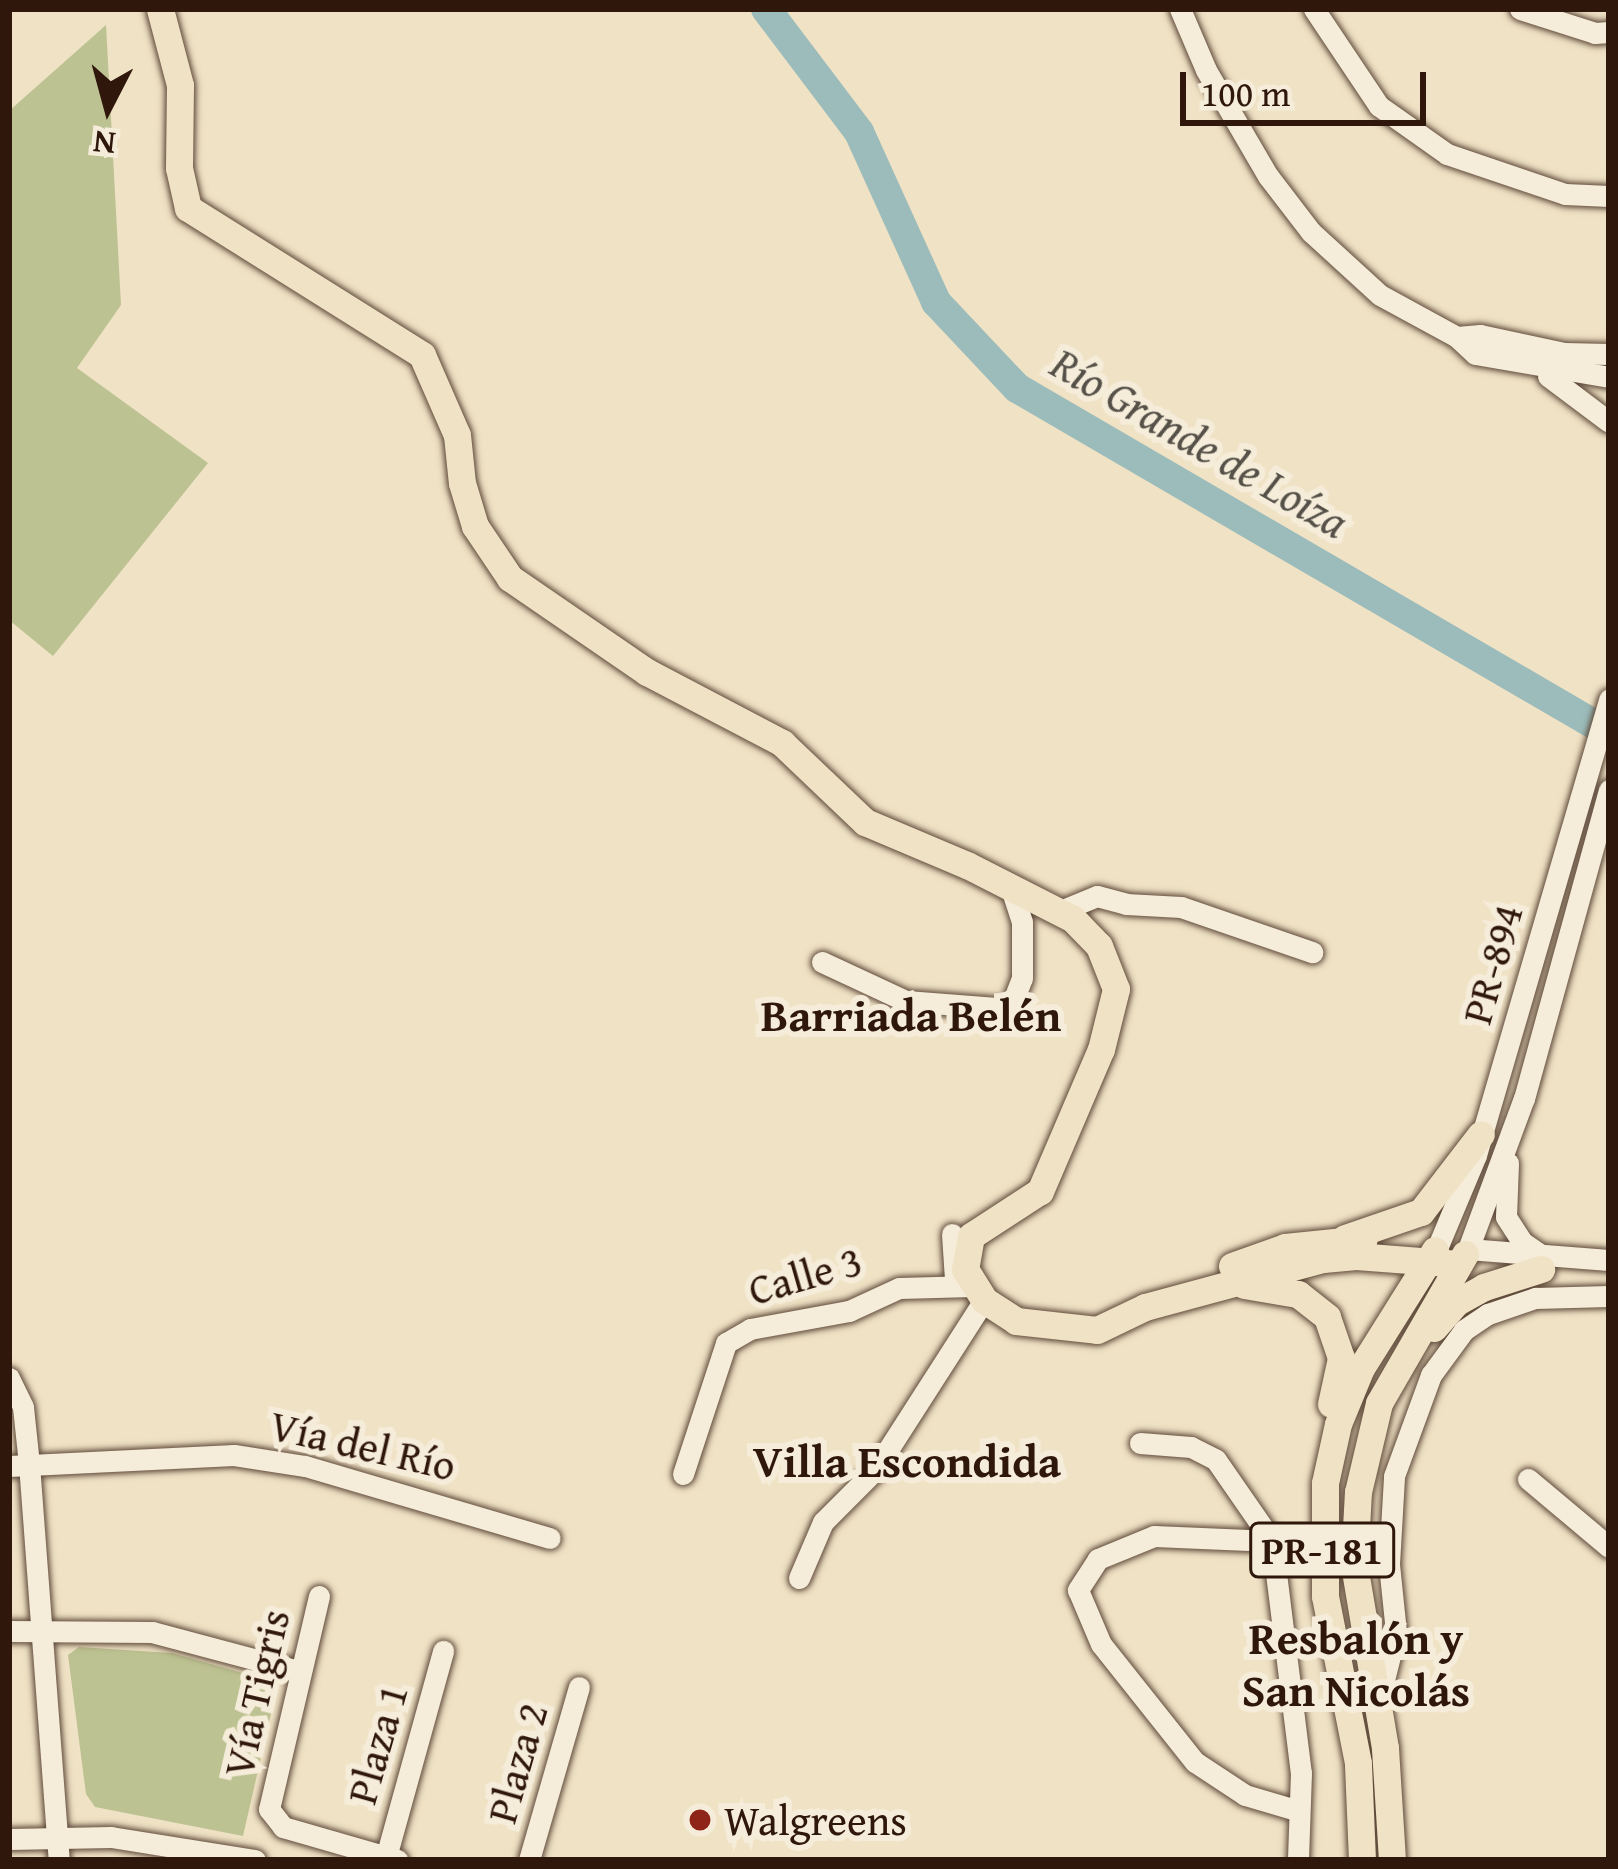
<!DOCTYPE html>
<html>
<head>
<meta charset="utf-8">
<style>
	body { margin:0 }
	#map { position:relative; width:1618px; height:1869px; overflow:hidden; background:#f0e2c5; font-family:"Gentium Book Plus",serif }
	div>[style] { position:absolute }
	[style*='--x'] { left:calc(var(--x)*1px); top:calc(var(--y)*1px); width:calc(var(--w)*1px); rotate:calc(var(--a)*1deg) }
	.green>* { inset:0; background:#bdc292 }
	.river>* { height:30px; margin:-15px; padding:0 15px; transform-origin:15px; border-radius:15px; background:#9cbcbb }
	.roads { filter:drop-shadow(0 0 3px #5f4a3a) drop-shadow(0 0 3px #5f4a3a) }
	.minor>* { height:21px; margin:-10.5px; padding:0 10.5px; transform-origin:10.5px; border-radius:10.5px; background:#f5ecd9 }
	.major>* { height:27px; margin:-13.5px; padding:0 13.5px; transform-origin:13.5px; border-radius:13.5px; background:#f0e2c5 }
	.dots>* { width:33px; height:33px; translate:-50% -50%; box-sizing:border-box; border:6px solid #f5ecd9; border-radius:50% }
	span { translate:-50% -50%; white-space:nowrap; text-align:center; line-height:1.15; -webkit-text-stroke:12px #f5ecd9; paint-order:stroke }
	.shield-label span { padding:3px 9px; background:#f5ecd9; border:3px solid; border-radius:9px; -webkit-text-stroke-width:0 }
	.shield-label { font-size:39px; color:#2f170b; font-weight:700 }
	.street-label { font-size:42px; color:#2f170b }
	.poi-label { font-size:42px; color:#2f170b }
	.left { translate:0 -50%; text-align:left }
	.water-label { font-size:45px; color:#555149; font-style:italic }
	.neighbourhood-label { font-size:45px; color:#2f170b; font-weight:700 }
	.frame { position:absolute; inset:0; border:12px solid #2f170b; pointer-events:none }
	.north { position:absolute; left:48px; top:48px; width:120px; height:120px; -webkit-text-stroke:9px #f5ecd9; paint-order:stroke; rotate:186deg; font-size:33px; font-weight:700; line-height:48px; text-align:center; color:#2f170b }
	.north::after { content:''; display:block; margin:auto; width:42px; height:54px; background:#2f170b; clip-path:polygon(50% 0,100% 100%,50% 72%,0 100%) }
	.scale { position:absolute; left:1180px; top:72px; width:246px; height:54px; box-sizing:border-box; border:6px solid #2f170b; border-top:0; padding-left:15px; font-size:36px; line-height:42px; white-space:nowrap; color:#2f170b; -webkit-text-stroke:9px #f5ecd9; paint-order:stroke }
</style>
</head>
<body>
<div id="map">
	<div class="green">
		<div style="clip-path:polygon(106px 25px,121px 305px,77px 368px,208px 463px,53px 656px,9px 620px,9px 111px)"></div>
		<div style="clip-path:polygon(79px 1647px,172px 1653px,278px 1683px,243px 1836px,95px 1807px,86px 1794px,68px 1655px)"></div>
	</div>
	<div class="river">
		<div style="--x:766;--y:9;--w:154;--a:52.9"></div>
		<div style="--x:859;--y:132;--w:187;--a:65.6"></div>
		<div style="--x:936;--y:302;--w:118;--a:46.7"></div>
		<div style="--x:1017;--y:388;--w:685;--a:30.23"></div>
	</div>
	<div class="roads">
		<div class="minor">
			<div style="--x:1180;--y:9;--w:66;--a:66.9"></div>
			<div style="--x:1206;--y:70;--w:123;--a:59.7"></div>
			<div style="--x:1268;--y:176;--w:71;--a:52.5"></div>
			<div style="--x:1311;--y:232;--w:93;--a:42.4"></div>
			<div style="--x:1380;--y:295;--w:88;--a:28.6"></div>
			<div style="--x:1457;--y:337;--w:25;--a:43"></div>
			<div style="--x:1475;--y:354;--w:136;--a:9.7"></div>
			<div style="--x:1314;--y:9;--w:117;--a:56.2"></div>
			<div style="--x:1379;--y:106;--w:83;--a:35.2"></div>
			<div style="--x:1447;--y:154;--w:125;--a:18.7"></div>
			<div style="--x:1565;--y:194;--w:44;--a:2.6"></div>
			<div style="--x:1520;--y:9;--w:79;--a:17.7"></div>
			<div style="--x:1595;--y:33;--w:14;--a:-4"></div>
			<div style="--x:1457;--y:337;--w:23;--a:-5"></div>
			<div style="--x:1480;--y:335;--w:86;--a:12.1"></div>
			<div style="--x:1564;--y:353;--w:45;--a:1.3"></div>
			<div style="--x:1548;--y:376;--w:76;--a:37"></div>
			<div style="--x:1609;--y:790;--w:320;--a:105.4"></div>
			<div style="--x:1524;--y:1098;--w:161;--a:110.3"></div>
			<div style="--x:1468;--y:1249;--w:141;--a:4.5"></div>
			<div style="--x:1058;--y:912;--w:42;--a:-22.3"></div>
			<div style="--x:1097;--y:896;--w:30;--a:15"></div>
			<div style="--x:1126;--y:904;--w:55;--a:3.1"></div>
			<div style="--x:1181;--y:907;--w:139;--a:19"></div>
			<div style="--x:822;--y:962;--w:93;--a:24.9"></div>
			<div style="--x:906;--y:1001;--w:104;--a:4.4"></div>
			<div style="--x:1010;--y:1009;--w:33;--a:-69"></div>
			<div style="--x:1022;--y:978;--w:56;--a:-90"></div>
			<div style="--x:1022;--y:922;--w:36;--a:-108"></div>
			<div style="--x:1508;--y:1163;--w:54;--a:92.1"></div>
			<div style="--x:1506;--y:1217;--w:30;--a:57"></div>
			<div style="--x:1522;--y:1242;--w:23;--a:34"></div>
			<div style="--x:952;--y:1234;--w:45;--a:86.2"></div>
			<div style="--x:1438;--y:1246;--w:99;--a:-67.3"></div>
			<div style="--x:1476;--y:1155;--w:475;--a:-73.7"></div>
			<div style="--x:9;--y:1378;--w:32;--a:64"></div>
			<div style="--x:23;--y:1407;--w:57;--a:84"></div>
			<div style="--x:29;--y:1464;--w:397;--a:85.7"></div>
			<div style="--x:1140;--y:1443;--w:51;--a:4.5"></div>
			<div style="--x:1191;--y:1447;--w:28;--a:27"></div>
			<div style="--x:1216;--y:1460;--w:98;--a:55.3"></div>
			<div style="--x:1272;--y:1541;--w:234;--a:82.9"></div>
			<div style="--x:1301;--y:1773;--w:87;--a:92"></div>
			<div style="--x:9;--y:1466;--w:225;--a:-2.8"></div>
			<div style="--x:234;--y:1455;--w:72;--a:8.8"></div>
			<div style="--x:305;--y:1466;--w:255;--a:16.4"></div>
			<div style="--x:683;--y:1474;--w:138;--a:-71.8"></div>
			<div style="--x:726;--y:1343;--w:28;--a:-30"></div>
			<div style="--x:750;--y:1329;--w:101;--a:-10.3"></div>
			<div style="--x:849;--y:1311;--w:55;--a:-24.7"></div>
			<div style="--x:899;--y:1288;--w:74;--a:-1.5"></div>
			<div style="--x:1528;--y:1479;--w:106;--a:40"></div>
			<div style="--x:1272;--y:1541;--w:118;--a:-177.6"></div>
			<div style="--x:1154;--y:1536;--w:61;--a:157.7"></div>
			<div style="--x:1098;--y:1559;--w:37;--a:123"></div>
			<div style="--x:1078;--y:1590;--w:59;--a:66.9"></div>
			<div style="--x:1101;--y:1644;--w:151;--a:51.5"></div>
			<div style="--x:1195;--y:1762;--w:60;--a:33.4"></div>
			<div style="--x:1245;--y:1795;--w:53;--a:16.4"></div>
			<div style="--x:799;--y:1578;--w:61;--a:-66.8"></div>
			<div style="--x:823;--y:1522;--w:74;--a:-45"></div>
			<div style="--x:875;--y:1470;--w:202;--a:-57.3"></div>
			<div style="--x:319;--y:1596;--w:219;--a:103.2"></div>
			<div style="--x:269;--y:1809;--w:23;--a:52"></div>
			<div style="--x:283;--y:1827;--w:119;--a:16.1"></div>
			<div style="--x:9;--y:1631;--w:143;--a:0.4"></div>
			<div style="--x:152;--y:1632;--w:152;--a:14.9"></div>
			<div style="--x:1380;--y:1696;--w:66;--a:-76"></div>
			<div style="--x:1396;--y:1632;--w:68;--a:-95.9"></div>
			<div style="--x:1389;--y:1564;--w:88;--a:-86.7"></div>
			<div style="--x:1394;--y:1476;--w:108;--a:-69.9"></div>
			<div style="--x:1431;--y:1375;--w:56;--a:-53.7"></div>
			<div style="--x:1464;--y:1330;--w:29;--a:-34"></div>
			<div style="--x:1488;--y:1314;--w:50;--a:-18.8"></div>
			<div style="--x:1535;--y:1298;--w:74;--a:-1.5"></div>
			<div style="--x:9;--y:1839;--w:102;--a:-1.1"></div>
			<div style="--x:111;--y:1837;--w:146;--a:9.1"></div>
			<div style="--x:386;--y:1857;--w:214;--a:-74.5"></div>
			<div style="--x:529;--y:1860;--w:180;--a:-73.9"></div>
		</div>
		<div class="major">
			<div style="--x:160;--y:9;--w:79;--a:75.3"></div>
			<div style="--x:180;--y:85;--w:83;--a:90.7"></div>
			<div style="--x:179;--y:168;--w:41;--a:77.3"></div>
			<div style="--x:188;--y:208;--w:276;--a:32.1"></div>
			<div style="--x:422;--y:355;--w:87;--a:66.4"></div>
			<div style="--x:457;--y:435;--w:48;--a:84.1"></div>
			<div style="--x:462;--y:483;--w:45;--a:73.2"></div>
			<div style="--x:475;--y:526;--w:63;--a:56.1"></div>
			<div style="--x:510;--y:578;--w:166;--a:34.5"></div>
			<div style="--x:647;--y:672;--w:153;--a:27.7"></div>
			<div style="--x:782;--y:743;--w:115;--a:43.6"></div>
			<div style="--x:865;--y:822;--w:111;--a:22.9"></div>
			<div style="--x:967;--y:865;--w:119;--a:27"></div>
			<div style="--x:1073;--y:919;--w:37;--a:46"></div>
			<div style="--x:1099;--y:946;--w:46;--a:68.4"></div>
			<div style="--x:1116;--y:989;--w:62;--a:104"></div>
			<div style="--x:1101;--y:1049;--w:155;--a:113.2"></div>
			<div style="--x:1040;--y:1191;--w:82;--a:146.9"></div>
			<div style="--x:971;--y:1236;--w:34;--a:100"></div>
			<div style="--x:965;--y:1269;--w:36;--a:58"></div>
			<div style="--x:984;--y:1300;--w:38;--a:33"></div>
			<div style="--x:1016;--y:1321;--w:81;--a:6.3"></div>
			<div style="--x:1097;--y:1330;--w:53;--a:-25.6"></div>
			<div style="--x:1145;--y:1307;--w:184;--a:-15.1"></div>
			<div style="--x:1323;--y:1259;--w:33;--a:-5"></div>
			<div style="--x:1356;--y:1256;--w:103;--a:4.4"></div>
			<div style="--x:1345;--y:1238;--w:80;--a:-18.9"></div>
			<div style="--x:1421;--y:1212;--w:98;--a:-52.4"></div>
			<div style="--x:1232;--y:1266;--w:56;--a:-19.7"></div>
			<div style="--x:1285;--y:1247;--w:79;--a:-5.8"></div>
			<div style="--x:1244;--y:1285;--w:55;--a:9.5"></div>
			<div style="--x:1298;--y:1294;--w:37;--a:38"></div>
			<div style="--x:1327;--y:1317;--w:43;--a:71.1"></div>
			<div style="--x:1341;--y:1358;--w:47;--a:102.3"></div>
			<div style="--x:1434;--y:1328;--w:35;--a:-49"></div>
			<div style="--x:1457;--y:1302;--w:31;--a:-29"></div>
			<div style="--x:1484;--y:1287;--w:60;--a:-17.5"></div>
			<div style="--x:1362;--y:1860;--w:97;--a:-92.4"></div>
			<div style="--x:1358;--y:1763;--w:170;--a:-101.2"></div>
			<div style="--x:1325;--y:1596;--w:113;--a:-90"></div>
			<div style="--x:1325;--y:1483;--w:60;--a:-77.6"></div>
			<div style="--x:1338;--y:1424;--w:61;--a:-67.7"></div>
			<div style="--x:1361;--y:1368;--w:139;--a:-57.9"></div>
			<div style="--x:1392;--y:1860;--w:112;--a:-93.6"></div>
			<div style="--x:1385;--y:1748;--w:186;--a:-99.6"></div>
			<div style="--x:1354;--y:1565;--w:73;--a:-86.9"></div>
			<div style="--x:1358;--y:1492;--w:91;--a:-76.7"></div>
			<div style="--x:1379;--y:1403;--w:172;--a:-60"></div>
		</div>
	</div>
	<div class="dots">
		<div style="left:700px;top:1820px;background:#8f2418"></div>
	</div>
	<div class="shield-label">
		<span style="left:1322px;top:1550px">PR-181</span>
	</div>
	<div class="street-label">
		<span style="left:1492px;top:964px;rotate:-74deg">PR-894</span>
		<span style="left:805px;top:1275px;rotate:-16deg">Calle 3</span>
		<span style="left:363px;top:1445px;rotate:13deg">Vía del Río</span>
		<span style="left:256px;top:1693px;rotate:-77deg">Vía Tigris</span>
		<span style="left:377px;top:1744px;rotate:-74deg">Plaza 1</span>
		<span style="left:517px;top:1763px;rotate:-74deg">Plaza 2</span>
	</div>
	<div class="poi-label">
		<span class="left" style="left:724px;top:1820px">Walgreens</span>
	</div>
	<div class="water-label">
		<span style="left:1200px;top:442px;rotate:30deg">Río Grande de Loíza</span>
	</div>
	<div class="neighbourhood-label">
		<span style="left:911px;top:1015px">Barriada Belén</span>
		<span style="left:907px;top:1461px">Villa Escondida</span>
		<span style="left:1356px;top:1664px">Resbalón y<br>San Nicolás</span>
	</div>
	<div class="frame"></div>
	<div class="north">N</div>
	<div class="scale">100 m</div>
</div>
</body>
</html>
